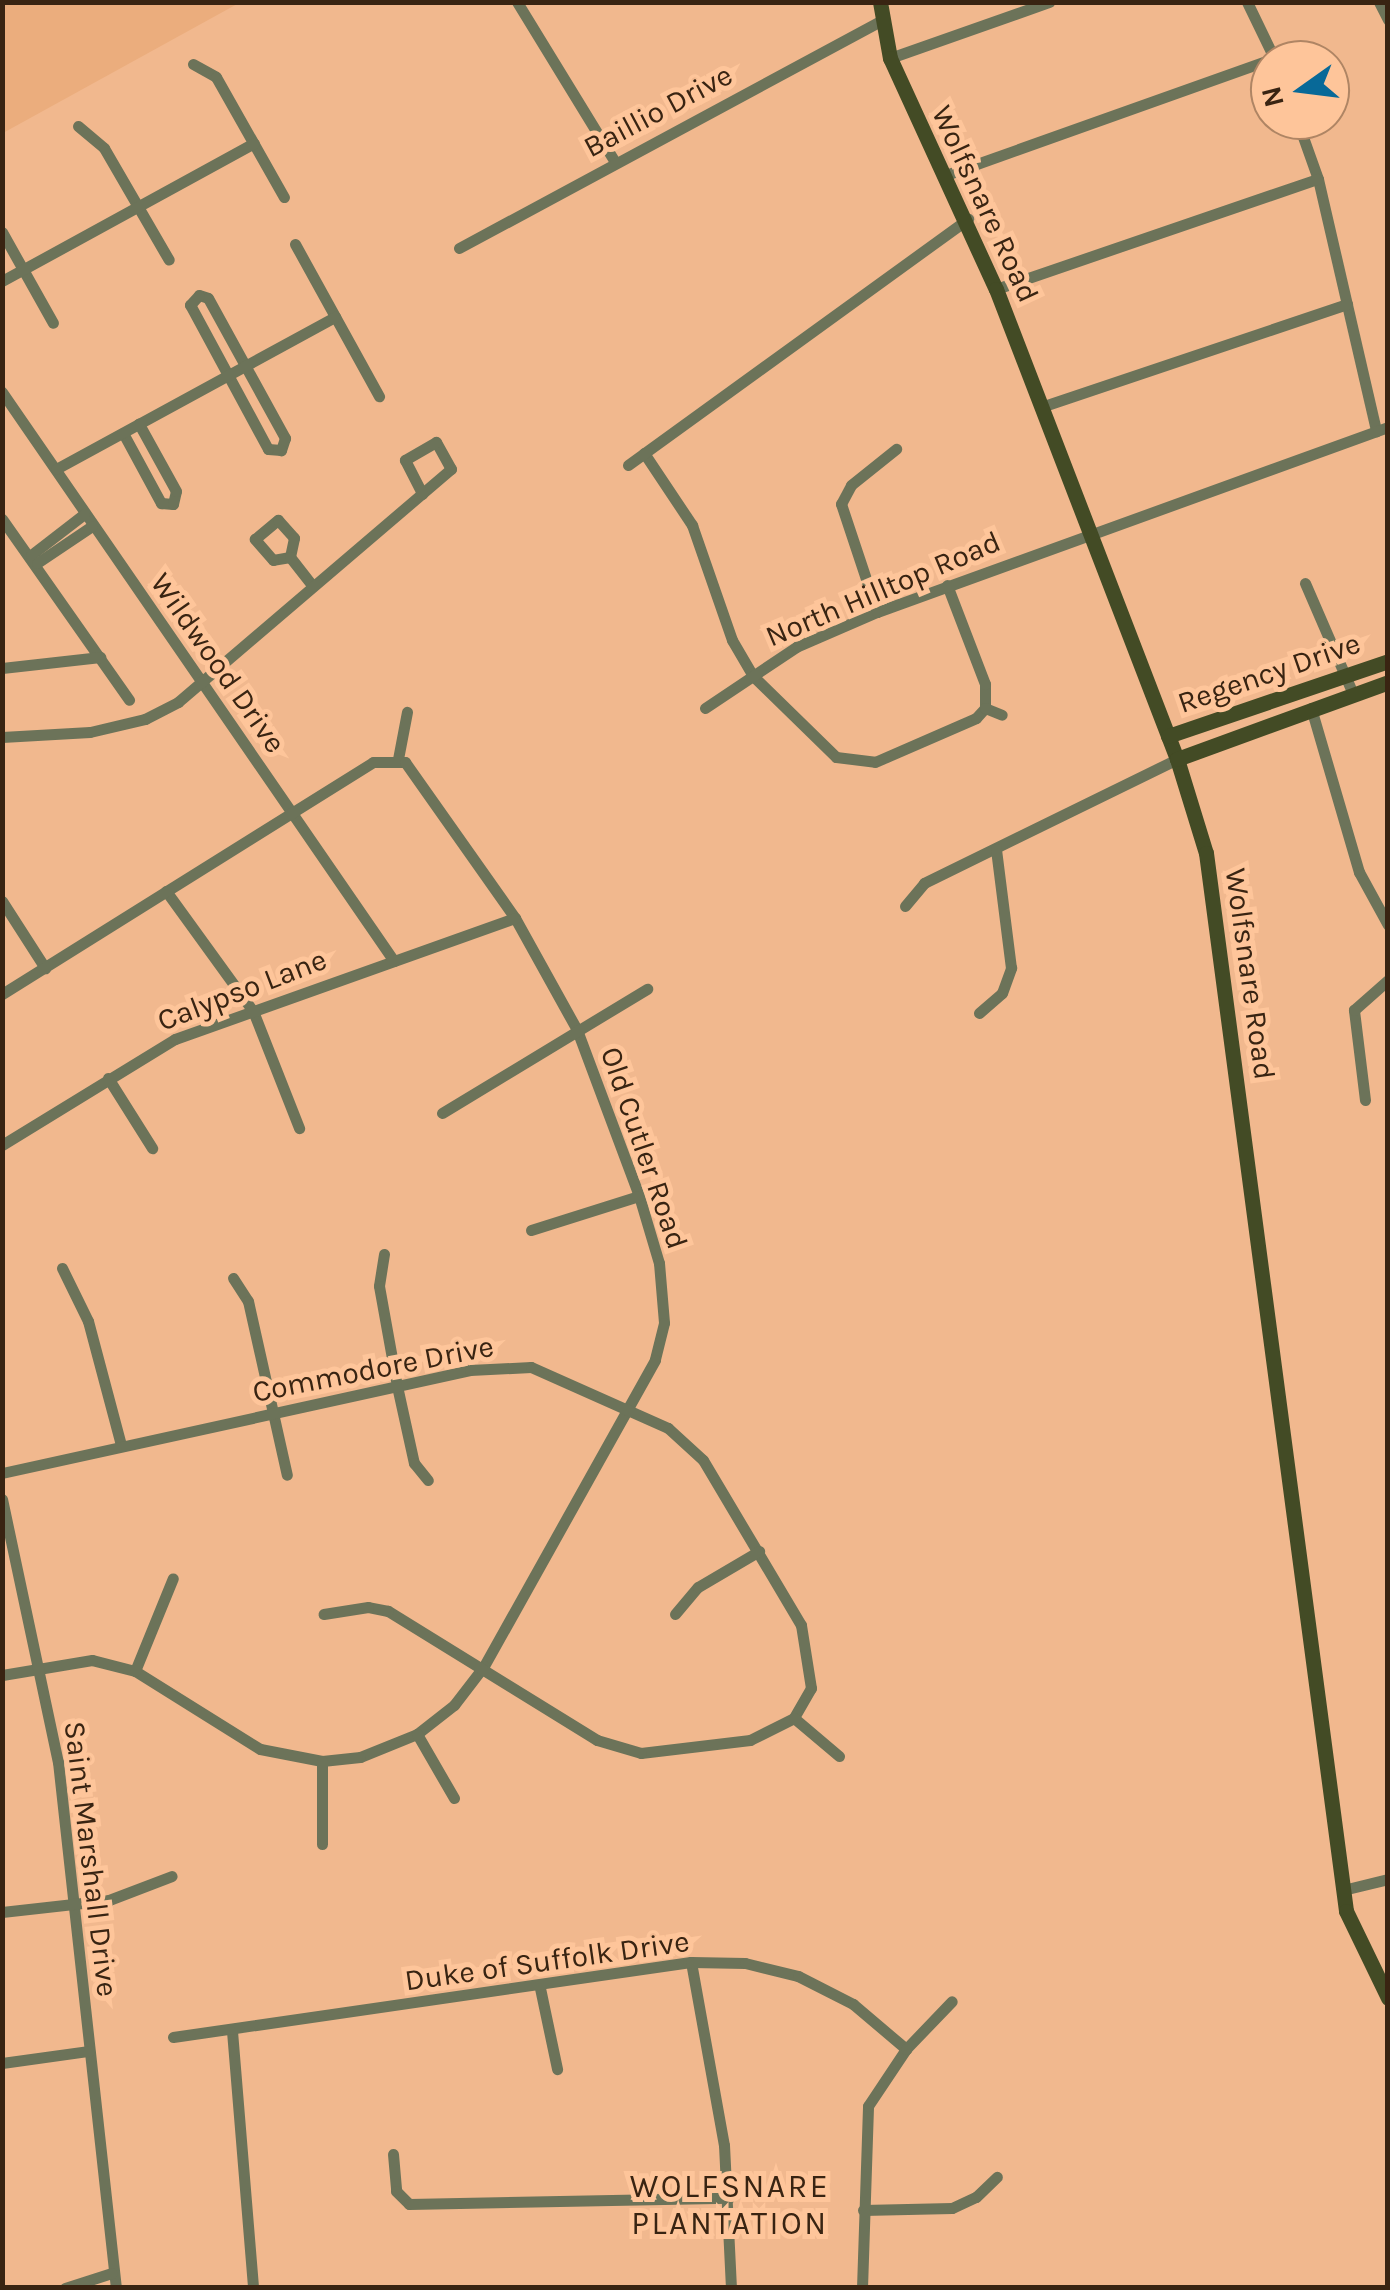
<!DOCTYPE html>
<html>
<head>
<meta charset="utf-8">
<style>
	body { margin:0 }
	#map { position:relative; width:1390px; height:2290px; overflow:hidden; background:#f1b88e; font-family:Karla,sans-serif }
	div>[style] { position:absolute }
	[style*='--x'] { left:calc(var(--x)*1px); top:calc(var(--y)*1px); width:calc(var(--w)*1px); rotate:calc(var(--a)*1deg) }
	.built>* { inset:0; background:#ebad7d }
	.street>* { height:11px; margin:-5.5px; padding:0 5.5px; transform-origin:5.5px; border-radius:5.5px; background:#6c7359 }
	.secondary>* { height:15px; margin:-7.5px; padding:0 7.5px; transform-origin:7.5px; border-radius:7.5px; background:#434b25 }
	span { translate:-50% -50%; white-space:nowrap; text-align:center; line-height:1.15; -webkit-text-stroke:10px #fec59a; paint-order:stroke }
	.street-label { font-size:30px; color:#392412 }
	.neighbourhood-label { font-size:32px; color:#392412; letter-spacing:2.5px }
	.frame { position:absolute; inset:0; border:5px solid #392412; pointer-events:none }
	.north { position:absolute; left:1250px; top:40px; width:100px; height:100px; box-sizing:border-box; background:#fec59a; border:2px solid #af8564; border-radius:50%; rotate:256deg; font-size:28px; font-weight:700; line-height:40px; text-align:center; color:#392412 }
	.north::after { content:''; display:block; margin:auto; width:35px; height:45px; background:#086998; clip-path:polygon(50% 0,100% 100%,50% 72%,0 100%) }
</style>
</head>
<body>
<div id="map">
	<div class="built">
		<div style="clip-path:polygon(3px 2px,239px 2px,239px 3px,3px 133px)"></div>
	</div>
	<div class="street">
		<div style="--x:517;--y:2;--w:188;--a:58.5"></div>
		<div style="--x:1247;--y:2;--w:64;--a:64.2"></div>
		<div style="--x:1379;--y:2;--w:20;--a:63"></div>
		<div style="--x:890;--y:58;--w:169;--a:-19.4"></div>
		<div style="--x:193;--y:64;--w:26;--a:29"></div>
		<div style="--x:216;--y:77;--w:138;--a:60.5"></div>
		<div style="--x:1297;--y:120;--w:63;--a:70.4"></div>
		<div style="--x:1318;--y:179;--w:259;--a:77"></div>
		<div style="--x:78;--y:126;--w:34;--a:40"></div>
		<div style="--x:104;--y:148;--w:129;--a:59.9"></div>
		<div style="--x:943;--y:176;--w:352;--a:-19.6"></div>
		<div style="--x:2;--y:232;--w:104;--a:60.7"></div>
		<div style="--x:295;--y:244;--w:174;--a:61.1"></div>
		<div style="--x:459;--y:248;--w:481;--a:-28.3"></div>
		<div style="--x:2;--y:281;--w:287;--a:-28.7"></div>
		<div style="--x:996;--y:289;--w:340;--a:-18.9"></div>
		<div style="--x:199;--y:295;--w:9;--a:18"></div>
		<div style="--x:208;--y:298;--w:160;--a:61.2"></div>
		<div style="--x:285;--y:438;--w:13;--a:108"></div>
		<div style="--x:281;--y:450;--w:13;--a:-176"></div>
		<div style="--x:268;--y:449;--w:164;--a:-118.4"></div>
		<div style="--x:190;--y:305;--w:13;--a:-48"></div>
		<div style="--x:2;--y:392;--w:691;--a:55.44"></div>
		<div style="--x:1041;--y:407;--w:323;--a:-18.6"></div>
		<div style="--x:123;--y:433;--w:80;--a:61.5"></div>
		<div style="--x:161;--y:503;--w:12;--a:5"></div>
		<div style="--x:173;--y:504;--w:13;--a:-77"></div>
		<div style="--x:176;--y:491;--w:77;--a:-118.9"></div>
		<div style="--x:644;--y:453;--w:87;--a:56.3"></div>
		<div style="--x:692;--y:525;--w:122;--a:70.8"></div>
		<div style="--x:732;--y:640;--w:42;--a:59.7"></div>
		<div style="--x:753;--y:676;--w:116;--a:44.3"></div>
		<div style="--x:836;--y:757;--w:39;--a:7"></div>
		<div style="--x:875;--y:762;--w:110;--a:-23.5"></div>
		<div style="--x:976;--y:718;--w:13;--a:-48"></div>
		<div style="--x:985;--y:708;--w:24;--a:-90"></div>
		<div style="--x:985;--y:684;--w:106;--a:-111"></div>
		<div style="--x:628;--y:465;--w:420;--a:-35.9"></div>
		<div style="--x:56;--y:469;--w:318;--a:-28.6"></div>
		<div style="--x:2;--y:519;--w:221;--a:54.9"></div>
		<div style="--x:31;--y:555;--w:67;--a:-37.7"></div>
		<div style="--x:290;--y:557;--w:17;--a:170"></div>
		<div style="--x:273;--y:560;--w:28;--a:-131"></div>
		<div style="--x:255;--y:539;--w:30;--a:-40"></div>
		<div style="--x:278;--y:520;--w:24;--a:48"></div>
		<div style="--x:294;--y:538;--w:19;--a:102"></div>
		<div style="--x:290;--y:557;--w:37;--a:52"></div>
		<div style="--x:37;--y:563;--w:66;--a:-33.9"></div>
		<div style="--x:1305;--y:583;--w:121;--a:66.6"></div>
		<div style="--x:877;--y:612;--w:114;--a:-108.4"></div>
		<div style="--x:841;--y:504;--w:21;--a:-62"></div>
		<div style="--x:851;--y:485;--w:58;--a:-38.7"></div>
		<div style="--x:2;--y:668;--w:99;--a:-6.4"></div>
		<div style="--x:705;--y:708;--w:110;--a:-33.8"></div>
		<div style="--x:796;--y:647;--w:88;--a:-23.4"></div>
		<div style="--x:877;--y:612;--w:543;--a:-19.9"></div>
		<div style="--x:985;--y:708;--w:18;--a:22"></div>
		<div style="--x:1311;--y:708;--w:171;--a:73.7"></div>
		<div style="--x:1359;--y:872;--w:60;--a:61.3"></div>
		<div style="--x:2;--y:737;--w:88;--a:-3.3"></div>
		<div style="--x:90;--y:732;--w:57;--a:-13.3"></div>
		<div style="--x:145;--y:719;--w:37;--a:-27"></div>
		<div style="--x:178;--y:702;--w:359;--a:-40.5"></div>
		<div style="--x:451;--y:469;--w:31;--a:-119"></div>
		<div style="--x:436;--y:442;--w:36;--a:150"></div>
		<div style="--x:405;--y:460;--w:38;--a:63"></div>
		<div style="--x:398;--y:759;--w:48;--a:-79.2"></div>
		<div style="--x:166;--y:891;--w:148;--a:54.1"></div>
		<div style="--x:253;--y:1011;--w:126;--a:68.5"></div>
		<div style="--x:2;--y:901;--w:80;--a:57.3"></div>
		<div style="--x:905;--y:906;--w:30;--a:-50"></div>
		<div style="--x:924;--y:883;--w:282;--a:-26.1"></div>
		<div style="--x:2;--y:994;--w:438;--a:-32"></div>
		<div style="--x:373;--y:762;--w:32;--a:0"></div>
		<div style="--x:405;--y:762;--w:191;--a:54.8"></div>
		<div style="--x:515;--y:918;--w:128;--a:61"></div>
		<div style="--x:577;--y:1030;--w:177;--a:69.5"></div>
		<div style="--x:639;--y:1196;--w:70;--a:73.4"></div>
		<div style="--x:659;--y:1263;--w:60;--a:85.2"></div>
		<div style="--x:664;--y:1323;--w:38;--a:104"></div>
		<div style="--x:655;--y:1360;--w:351;--a:119.2"></div>
		<div style="--x:484;--y:1666;--w:49;--a:127.6"></div>
		<div style="--x:454;--y:1705;--w:47;--a:141.9"></div>
		<div style="--x:417;--y:1734;--w:61;--a:158"></div>
		<div style="--x:360;--y:1757;--w:38;--a:174"></div>
		<div style="--x:322;--y:1761;--w:63;--a:-169"></div>
		<div style="--x:260;--y:1749;--w:147;--a:-148"></div>
		<div style="--x:135;--y:1671;--w:44;--a:-165.7"></div>
		<div style="--x:92;--y:1660;--w:91;--a:170.5"></div>
		<div style="--x:979;--y:1013;--w:30;--a:-41"></div>
		<div style="--x:1002;--y:993;--w:27;--a:-70"></div>
		<div style="--x:1011;--y:968;--w:120;--a:-97.2"></div>
		<div style="--x:108;--y:1078;--w:83;--a:57.8"></div>
		<div style="--x:1365;--y:1100;--w:91;--a:-97"></div>
		<div style="--x:1354;--y:1010;--w:45;--a:-41.4"></div>
		<div style="--x:442;--y:1113;--w:240;--a:-31.2"></div>
		<div style="--x:2;--y:1145;--w:203;--a:-31.5"></div>
		<div style="--x:175;--y:1039;--w:361;--a:-19.6"></div>
		<div style="--x:531;--y:1230;--w:113;--a:-17.5"></div>
		<div style="--x:384;--y:1254;--w:32;--a:99"></div>
		<div style="--x:379;--y:1286;--w:102;--a:79.8"></div>
		<div style="--x:397;--y:1386;--w:79;--a:77.6"></div>
		<div style="--x:414;--y:1463;--w:22;--a:51"></div>
		<div style="--x:62;--y:1268;--w:59;--a:63.9"></div>
		<div style="--x:88;--y:1321;--w:128;--a:75.1"></div>
		<div style="--x:233;--y:1278;--w:27;--a:57"></div>
		<div style="--x:248;--y:1301;--w:178;--a:77.4"></div>
		<div style="--x:2;--y:1473;--w:479;--a:-12.4"></div>
		<div style="--x:470;--y:1370;--w:61;--a:-2.8"></div>
		<div style="--x:531;--y:1367;--w:150;--a:24"></div>
		<div style="--x:668;--y:1428;--w:47;--a:42.4"></div>
		<div style="--x:703;--y:1460;--w:192;--a:59.3"></div>
		<div style="--x:801;--y:1625;--w:64;--a:81"></div>
		<div style="--x:811;--y:1688;--w:34;--a:120"></div>
		<div style="--x:794;--y:1718;--w:49;--a:153.4"></div>
		<div style="--x:750;--y:1740;--w:110;--a:173.2"></div>
		<div style="--x:641;--y:1753;--w:46;--a:-163.5"></div>
		<div style="--x:597;--y:1740;--w:246;--a:-148.3"></div>
		<div style="--x:388;--y:1611;--w:20;--a:-169"></div>
		<div style="--x:368;--y:1607;--w:45;--a:171"></div>
		<div style="--x:2;--y:1499;--w:269;--a:78"></div>
		<div style="--x:58;--y:1762;--w:529;--a:83.71"></div>
		<div style="--x:675;--y:1614;--w:35;--a:-50"></div>
		<div style="--x:698;--y:1587;--w:71;--a:-30.5"></div>
		<div style="--x:135;--y:1671;--w:100;--a:-67.8"></div>
		<div style="--x:794;--y:1718;--w:59;--a:40.2"></div>
		<div style="--x:417;--y:1734;--w:74;--a:60"></div>
		<div style="--x:322;--y:1761;--w:83;--a:90"></div>
		<div style="--x:1343;--y:1890;--w:46;--a:-13.7"></div>
		<div style="--x:2;--y:1912;--w:108;--a:-6.4"></div>
		<div style="--x:109;--y:1900;--w:67;--a:-20.9"></div>
		<div style="--x:691;--y:1962;--w:186;--a:79.8"></div>
		<div style="--x:724;--y:2145;--w:143;--a:87.2"></div>
		<div style="--x:540;--y:1988;--w:83;--a:78.1"></div>
		<div style="--x:232;--y:2031;--w:258;--a:85.3"></div>
		<div style="--x:173;--y:2037;--w:523;--a:-8.24"></div>
		<div style="--x:691;--y:1962;--w:54;--a:1.1"></div>
		<div style="--x:745;--y:1963;--w:55;--a:13.8"></div>
		<div style="--x:798;--y:1976;--w:62;--a:27"></div>
		<div style="--x:853;--y:2004;--w:70;--a:40.3"></div>
		<div style="--x:2;--y:2063;--w:88;--a:-7.9"></div>
		<div style="--x:393;--y:2154;--w:37;--a:85"></div>
		<div style="--x:396;--y:2191;--w:18;--a:45"></div>
		<div style="--x:409;--y:2204;--w:320;--a:-1.1"></div>
		<div style="--x:863;--y:2210;--w:89;--a:-1.3"></div>
		<div style="--x:952;--y:2208;--w:26;--a:-25"></div>
		<div style="--x:976;--y:2197;--w:29;--a:-44"></div>
		<div style="--x:65;--y:2288;--w:49;--a:-17.7"></div>
		<div style="--x:862;--y:2288;--w:182;--a:-88.1"></div>
		<div style="--x:868;--y:2106;--w:69;--a:-56.3"></div>
		<div style="--x:906;--y:2049;--w:66;--a:-46.2"></div>
	</div>
	<div class="secondary">
		<div style="--x:880;--y:2;--w:57;--a:79.9"></div>
		<div style="--x:890;--y:58;--w:254;--a:65.4"></div>
		<div style="--x:996;--y:289;--w:504;--a:68.94"></div>
		<div style="--x:1177;--y:759;--w:98;--a:72.9"></div>
		<div style="--x:1206;--y:853;--w:1067;--a:82.46"></div>
		<div style="--x:1346;--y:1911;--w:97;--a:64.2"></div>
		<div style="--x:1168;--y:736;--w:232;--a:-18.8"></div>
		<div style="--x:1177;--y:759;--w:225;--a:-20"></div>
	</div>
	<div class="street-label">
		<span style="left:658px;top:111px;rotate:-28deg">Baillio Drive</span>
		<span style="left:985px;top:204px;rotate:65deg">Wolfsnare Road</span>
		<span style="left:883px;top:589px;rotate:-23deg">North Hilltop Road</span>
		<span style="left:218px;top:663px;rotate:55deg">Wildwood Drive</span>
		<span style="left:1269px;top:673px;rotate:-19deg">Regency Drive</span>
		<span style="left:1250px;top:974px;rotate:82deg">Wolfsnare Road</span>
		<span style="left:242px;top:990px;rotate:-21deg">Calypso Lane</span>
		<span style="left:644px;top:1148px;rotate:71deg">Old Cutler Road</span>
		<span style="left:373px;top:1369px;rotate:-11deg">Commodore Drive</span>
		<span style="left:91px;top:1859px;rotate:83deg">Saint Marshall Drive</span>
		<span style="left:547px;top:1961px;rotate:-8deg">Duke of Suffolk Drive</span>
	</div>
	<div class="neighbourhood-label">
		<span style="left:730px;top:2206px">WOLFSNARE<br>PLANTATION</span>
	</div>
	<div class="frame"></div>
	<div class="north">N</div>
</div>
</body>
</html>
